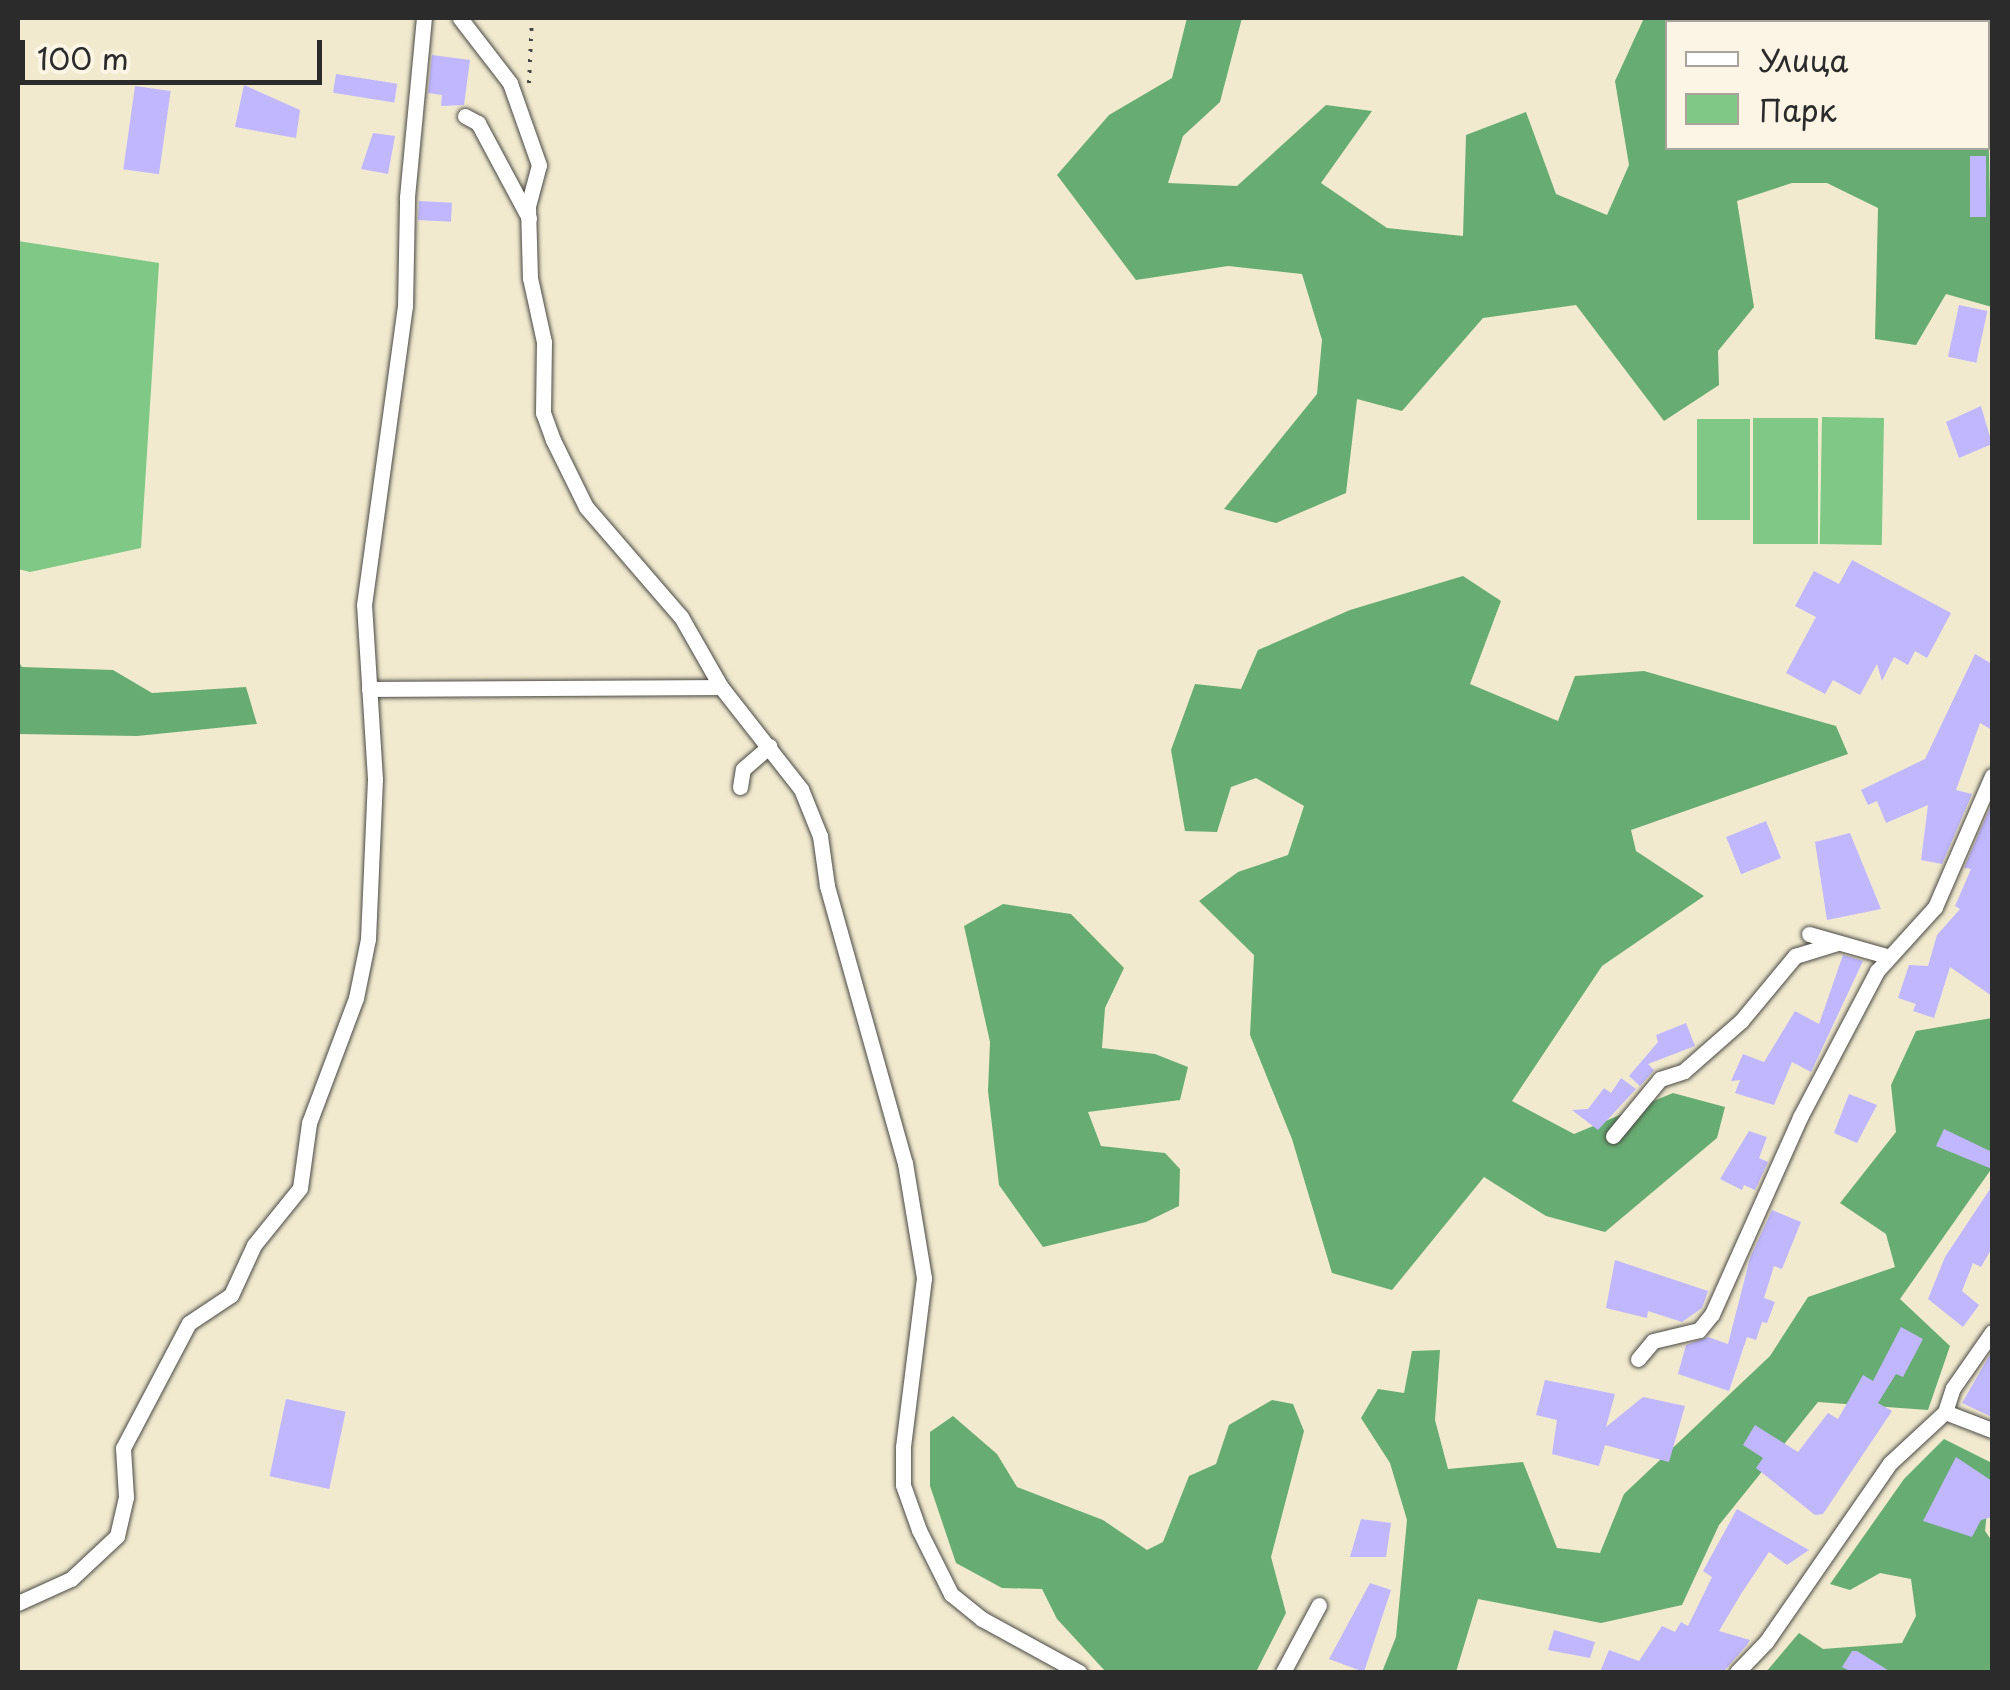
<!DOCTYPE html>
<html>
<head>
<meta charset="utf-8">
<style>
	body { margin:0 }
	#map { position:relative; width:2010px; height:1690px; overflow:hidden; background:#f1eacf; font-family:"Playpen Sans",sans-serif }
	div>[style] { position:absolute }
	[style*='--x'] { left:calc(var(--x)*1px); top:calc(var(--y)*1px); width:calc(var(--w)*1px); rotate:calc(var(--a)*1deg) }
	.green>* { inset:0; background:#7fc885; transform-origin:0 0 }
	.forest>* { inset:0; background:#67ac72 }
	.building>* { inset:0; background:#c1b7ff; transform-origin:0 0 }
	.path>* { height:4px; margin-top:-2px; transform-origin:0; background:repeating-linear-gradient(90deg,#494844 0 2.5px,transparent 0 10.5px) }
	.roads { filter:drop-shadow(0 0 2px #494844) drop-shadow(0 0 2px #494844) }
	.street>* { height:15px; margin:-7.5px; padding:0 7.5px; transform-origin:7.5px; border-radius:7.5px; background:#fff }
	span { translate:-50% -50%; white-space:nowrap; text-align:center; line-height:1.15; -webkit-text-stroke:10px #fcf5e5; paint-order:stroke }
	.frame { position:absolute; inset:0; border:20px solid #2b2b2b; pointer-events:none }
	.legend { position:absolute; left:1665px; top:20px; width:325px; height:130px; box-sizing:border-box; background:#fcf5e5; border:2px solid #a8a49b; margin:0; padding:12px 18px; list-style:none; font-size:30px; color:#2b2b2b }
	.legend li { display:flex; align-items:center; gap:20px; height:50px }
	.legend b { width:50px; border:2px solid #a8a49b }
	.scale { position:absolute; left:20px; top:40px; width:302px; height:45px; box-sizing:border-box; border:5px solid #2b2b2b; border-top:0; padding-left:12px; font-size:30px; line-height:35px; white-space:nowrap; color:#2b2b2b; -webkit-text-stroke:8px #fcf5e5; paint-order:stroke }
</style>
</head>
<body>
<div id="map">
	<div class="green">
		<div style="clip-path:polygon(18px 241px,159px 263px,141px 548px,30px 572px,18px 569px)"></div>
		<div style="left:1822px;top:417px;width:62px;height:127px;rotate:1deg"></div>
		<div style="left:1753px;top:418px;width:65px;height:126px"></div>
		<div style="left:1697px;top:419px;width:53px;height:101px"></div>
	</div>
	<div class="forest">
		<div style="clip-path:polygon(1187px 18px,1242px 18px,1220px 102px,1183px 136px,1168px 183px,1237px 186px,1326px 105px,1372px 111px,1321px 183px,1387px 228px,1463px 236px,1466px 135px,1526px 112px,1556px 194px,1607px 215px,1629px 165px,1615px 81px,1644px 18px,1726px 18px,1668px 22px,1668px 148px,1988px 148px,1988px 107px,1992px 307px,1946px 294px,1916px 345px,1875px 339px,1878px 208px,1827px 183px,1792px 183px,1737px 201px,1754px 307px,1718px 351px,1719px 385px,1664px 421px,1576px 305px,1483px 318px,1402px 411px,1357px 399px,1346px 493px,1276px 523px,1224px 509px,1317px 394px,1322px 340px,1302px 274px,1228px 266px,1136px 280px,1057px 175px,1109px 115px,1172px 78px)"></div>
		<div style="clip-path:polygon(1463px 576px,1501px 601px,1470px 684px,1558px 721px,1575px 676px,1644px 671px,1836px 726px,1848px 754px,1631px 830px,1636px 851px,1704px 896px,1602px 966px,1512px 1101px,1574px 1134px,1673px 1093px,1725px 1107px,1717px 1138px,1605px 1232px,1546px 1216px,1484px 1177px,1392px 1290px,1332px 1273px,1292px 1139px,1250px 1035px,1254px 955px,1199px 901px,1238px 872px,1288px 855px,1304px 806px,1256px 778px,1231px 787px,1217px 832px,1185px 831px,1171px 750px,1195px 684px,1241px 689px,1258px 650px,1350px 610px)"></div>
		<div style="clip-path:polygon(18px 661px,22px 667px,113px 670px,152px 693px,246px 687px,257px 724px,137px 736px,18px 734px)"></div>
		<div style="clip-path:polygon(1003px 904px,1071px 914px,1124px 968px,1105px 1008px,1102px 1048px,1155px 1054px,1188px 1067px,1180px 1100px,1088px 1112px,1101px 1146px,1165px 1153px,1180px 1169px,1179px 1206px,1146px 1222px,1043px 1247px,999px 1185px,988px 1091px,990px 1042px,964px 926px)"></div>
		<div style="clip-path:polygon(1992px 1018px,1992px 1168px,1900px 1299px,1950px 1346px,1928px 1410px,1818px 1402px,1719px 1525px,1682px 1605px,1601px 1623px,1478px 1599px,1456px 1672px,1382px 1672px,1396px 1637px,1407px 1520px,1390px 1463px,1361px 1418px,1378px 1389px,1404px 1393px,1412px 1351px,1440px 1350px,1435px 1420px,1448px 1469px,1523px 1462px,1557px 1548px,1600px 1553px,1624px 1494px,1770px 1356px,1808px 1297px,1895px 1267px,1886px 1234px,1840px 1203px,1896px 1132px,1891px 1085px,1916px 1031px)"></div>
		<div style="clip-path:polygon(1272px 1400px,1293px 1404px,1304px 1431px,1271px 1557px,1286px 1613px,1256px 1672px,1106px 1672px,1057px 1619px,1042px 1589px,1002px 1588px,956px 1563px,930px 1486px,930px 1432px,953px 1416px,997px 1454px,1017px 1487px,1103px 1520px,1147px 1550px,1163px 1542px,1189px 1476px,1216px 1464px,1229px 1425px)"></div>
		<div style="clip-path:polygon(1944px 1439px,1992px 1463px,1985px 1531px,1992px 1541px,1992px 1672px,1766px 1672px,1799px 1633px,1823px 1649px,1902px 1643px,1916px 1616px,1911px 1579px,1880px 1573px,1850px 1590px,1830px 1584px,1904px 1479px)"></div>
	</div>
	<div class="building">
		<div style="clip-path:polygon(432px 55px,470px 60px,464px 105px,441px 106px,442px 95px,428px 93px)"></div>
		<div style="left:336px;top:74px;width:62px;height:19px;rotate:9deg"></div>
		<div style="clip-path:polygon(244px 85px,300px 110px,296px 138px,235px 127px)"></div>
		<div style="left:135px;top:86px;width:36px;height:84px;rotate:8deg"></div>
		<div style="clip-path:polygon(373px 133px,395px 136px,388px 174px,361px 169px)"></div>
		<div style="left:1970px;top:156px;width:16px;height:61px"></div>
		<div style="left:419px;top:201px;width:33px;height:19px;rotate:3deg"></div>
		<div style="left:1959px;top:305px;width:29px;height:53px;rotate:12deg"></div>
		<div style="clip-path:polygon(1981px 406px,1992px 444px,1959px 458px,1946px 422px)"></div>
		<div style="clip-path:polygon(1852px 560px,1951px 613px,1927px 658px,1915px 651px,1908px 665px,1894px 657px,1882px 681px,1877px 664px,1860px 695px,1833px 680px,1825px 694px,1786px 673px,1816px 617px,1795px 606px,1814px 571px,1839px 584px)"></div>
		<div style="clip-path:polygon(1975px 654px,1992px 664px,1992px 730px,1980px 723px,1956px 790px,1972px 794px,1942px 864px,1921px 860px,1928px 805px,1886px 823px,1877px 801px,1868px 805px,1861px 790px,1925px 759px)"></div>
		<div style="clip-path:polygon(1992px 803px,1992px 996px,1950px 967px,1934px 1018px,1913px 1011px,1916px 1004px,1898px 998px,1909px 965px,1928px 966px,1937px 935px,1960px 909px,1955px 906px,1971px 869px,1964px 868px)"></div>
		<div style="left:1766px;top:821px;width:40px;height:43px;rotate:68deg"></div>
		<div style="clip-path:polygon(1850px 833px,1881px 909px,1827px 920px,1815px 842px)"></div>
		<div style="clip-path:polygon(1843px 955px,1863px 961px,1811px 1072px,1792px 1062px,1774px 1105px,1735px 1093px,1740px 1080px,1731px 1081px,1743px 1054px,1764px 1062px,1795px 1011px,1819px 1024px)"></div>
		<div style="clip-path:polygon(1686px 1023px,1695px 1046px,1648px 1064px,1654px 1070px,1640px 1086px,1629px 1076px,1658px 1042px,1656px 1035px)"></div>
		<div style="clip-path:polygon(1621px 1078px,1636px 1089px,1598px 1130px,1572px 1110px,1588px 1109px,1604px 1088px,1611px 1093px)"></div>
		<div style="clip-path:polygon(1849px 1094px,1877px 1105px,1857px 1143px,1834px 1133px)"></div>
		<div style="clip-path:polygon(1944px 1129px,1992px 1152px,1992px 1169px,1936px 1146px)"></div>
		<div style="clip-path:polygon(1749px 1131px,1767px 1137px,1759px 1158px,1768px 1162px,1755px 1190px,1744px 1185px,1742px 1190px,1720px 1179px)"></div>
		<div style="clip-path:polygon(1992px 1186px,1992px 1248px,1981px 1267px,1973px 1263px,1962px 1291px,1979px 1305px,1963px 1327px,1928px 1299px,1945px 1257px)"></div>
		<div style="clip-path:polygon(1772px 1210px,1801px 1222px,1782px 1269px,1774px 1266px,1764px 1298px,1775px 1302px,1767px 1323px,1762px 1322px,1756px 1340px,1747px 1337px,1729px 1391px,1678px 1374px,1686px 1345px,1708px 1337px,1728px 1344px,1750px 1258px)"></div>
		<div style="clip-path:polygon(1615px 1260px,1708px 1291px,1702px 1308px,1682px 1322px,1648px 1311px,1647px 1318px,1606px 1308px)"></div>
		<div style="clip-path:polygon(1901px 1327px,1923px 1339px,1903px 1377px,1896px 1374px,1878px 1403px,1892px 1411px,1823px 1514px,1815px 1515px,1756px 1468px,1763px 1458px,1743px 1445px,1755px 1425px,1798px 1452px,1828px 1413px,1838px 1419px,1863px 1375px,1873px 1381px)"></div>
		<div style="clip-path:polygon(1992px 1351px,1992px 1417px,1962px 1403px)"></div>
		<div style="clip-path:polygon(1545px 1380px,1615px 1394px,1606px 1427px,1643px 1397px,1685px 1406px,1669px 1462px,1605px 1445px,1599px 1466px,1552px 1454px,1557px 1420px,1536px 1415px)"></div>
		<div style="left:286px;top:1399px;width:61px;height:79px;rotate:12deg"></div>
		<div style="clip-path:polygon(1956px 1457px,1992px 1481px,1992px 1517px,1981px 1520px,1972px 1537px,1923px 1521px)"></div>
		<div style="clip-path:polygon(1737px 1509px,1809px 1550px,1787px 1565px,1769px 1552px,1741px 1594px,1719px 1631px,1750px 1640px,1747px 1645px,1723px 1672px,1600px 1672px,1609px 1650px,1639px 1661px,1662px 1626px,1675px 1632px,1681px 1622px,1688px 1626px,1712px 1577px,1703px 1571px)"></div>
		<div style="clip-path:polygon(1361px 1519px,1391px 1523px,1386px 1557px,1350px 1557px)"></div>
		<div style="clip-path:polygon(1370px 1583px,1391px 1590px,1364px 1672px,1329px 1659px)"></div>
		<div style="clip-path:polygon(1554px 1630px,1595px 1642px,1590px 1658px,1548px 1650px)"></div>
		<div style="clip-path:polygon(1852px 1651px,1857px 1651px,1891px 1672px,1852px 1672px,1842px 1667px)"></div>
	</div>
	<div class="path">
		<div style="--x:529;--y:83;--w:65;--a:-87.4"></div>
	</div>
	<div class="roads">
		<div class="street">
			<div style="--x:1990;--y:73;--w:14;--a:82"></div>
			<div style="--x:465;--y:116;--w:15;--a:28"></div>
			<div style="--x:478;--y:123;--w:108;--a:61.8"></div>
			<div style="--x:721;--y:687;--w:130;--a:51.9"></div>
			<div style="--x:801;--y:789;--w:51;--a:68"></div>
			<div style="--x:820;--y:836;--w:50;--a:82"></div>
			<div style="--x:827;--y:886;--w:288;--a:74.3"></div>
			<div style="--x:905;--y:1163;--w:117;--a:80.6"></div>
			<div style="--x:924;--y:1278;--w:170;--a:97.1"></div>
			<div style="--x:903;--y:1447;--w:38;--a:90"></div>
			<div style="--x:903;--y:1485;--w:48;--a:70.4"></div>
			<div style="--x:919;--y:1530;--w:72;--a:63.4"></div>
			<div style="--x:951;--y:1594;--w:40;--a:39"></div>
			<div style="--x:982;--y:1619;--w:111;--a:28.7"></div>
			<div style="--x:369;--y:689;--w:352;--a:-0.3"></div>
			<div style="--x:721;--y:687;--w:81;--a:-119.7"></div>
			<div style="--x:681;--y:617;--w:145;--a:-130.8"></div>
			<div style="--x:586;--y:507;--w:75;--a:-116.2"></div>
			<div style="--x:553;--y:440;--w:29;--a:-110"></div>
			<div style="--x:543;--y:413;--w:71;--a:-89.2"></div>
			<div style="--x:544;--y:342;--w:66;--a:-102.3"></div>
			<div style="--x:530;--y:278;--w:72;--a:-91.6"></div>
			<div style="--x:528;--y:206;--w:42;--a:-75"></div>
			<div style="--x:539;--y:165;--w:87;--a:-109.5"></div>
			<div style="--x:510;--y:83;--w:82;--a:-127.6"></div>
			<div style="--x:740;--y:787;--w:18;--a:-81"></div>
			<div style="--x:743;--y:769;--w:35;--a:-41"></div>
			<div style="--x:1809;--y:934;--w:81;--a:15.8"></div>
			<div style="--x:1613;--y:1136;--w:74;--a:-50.5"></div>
			<div style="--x:1660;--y:1079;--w:25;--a:-18"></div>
			<div style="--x:1684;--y:1071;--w:76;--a:-41.3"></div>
			<div style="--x:1741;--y:1021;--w:85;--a:-50.3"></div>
			<div style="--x:1795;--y:956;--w:44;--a:-17.2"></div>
			<div style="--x:1638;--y:1359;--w:23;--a:-50"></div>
			<div style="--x:1653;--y:1341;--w:47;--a:-13.4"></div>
			<div style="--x:1699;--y:1330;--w:21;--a:-51"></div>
			<div style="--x:1712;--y:1314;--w:216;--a:-65.9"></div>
			<div style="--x:1800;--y:1117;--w:165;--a:-62.2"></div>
			<div style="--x:1877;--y:971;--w:86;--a:-47.8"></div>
			<div style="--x:1935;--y:907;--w:143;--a:-66.5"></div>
			<div style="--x:1945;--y:1412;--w:25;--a:-72"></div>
			<div style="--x:1953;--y:1388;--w:68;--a:-55.1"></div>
			<div style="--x:18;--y:1603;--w:58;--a:-24.4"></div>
			<div style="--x:71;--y:1579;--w:63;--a:-43.1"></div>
			<div style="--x:117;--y:1536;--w:40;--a:-77"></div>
			<div style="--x:126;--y:1497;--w:49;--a:-93.5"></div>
			<div style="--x:123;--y:1448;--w:141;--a:-62.2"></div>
			<div style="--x:189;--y:1323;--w:50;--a:-33.7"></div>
			<div style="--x:231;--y:1295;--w:55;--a:-65.3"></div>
			<div style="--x:254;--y:1245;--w:73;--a:-51.1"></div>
			<div style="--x:300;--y:1188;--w:66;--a:-82.1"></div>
			<div style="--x:309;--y:1123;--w:134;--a:-69.4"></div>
			<div style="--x:356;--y:998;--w:60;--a:-78.5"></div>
			<div style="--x:368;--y:939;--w:160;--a:-87.5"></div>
			<div style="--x:375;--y:779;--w:174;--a:-93.6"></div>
			<div style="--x:364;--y:605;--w:302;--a:-82.2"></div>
			<div style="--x:405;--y:306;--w:109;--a:-88.9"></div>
			<div style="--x:407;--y:197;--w:180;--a:-84.6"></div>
			<div style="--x:1283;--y:1672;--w:76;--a:-61.8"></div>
			<div style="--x:1737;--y:1672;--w:42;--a:-46"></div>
			<div style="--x:1766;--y:1642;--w:218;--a:-55.3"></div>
			<div style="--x:1890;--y:1463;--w:75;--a:-42.8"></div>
			<div style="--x:1945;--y:1412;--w:50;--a:21"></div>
		</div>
	</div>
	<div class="frame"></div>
	<ul class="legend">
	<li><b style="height:12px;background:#fff"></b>Улица</li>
	<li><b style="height:28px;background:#7fc885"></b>Парк</li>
	</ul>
	<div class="scale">100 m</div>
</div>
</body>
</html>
